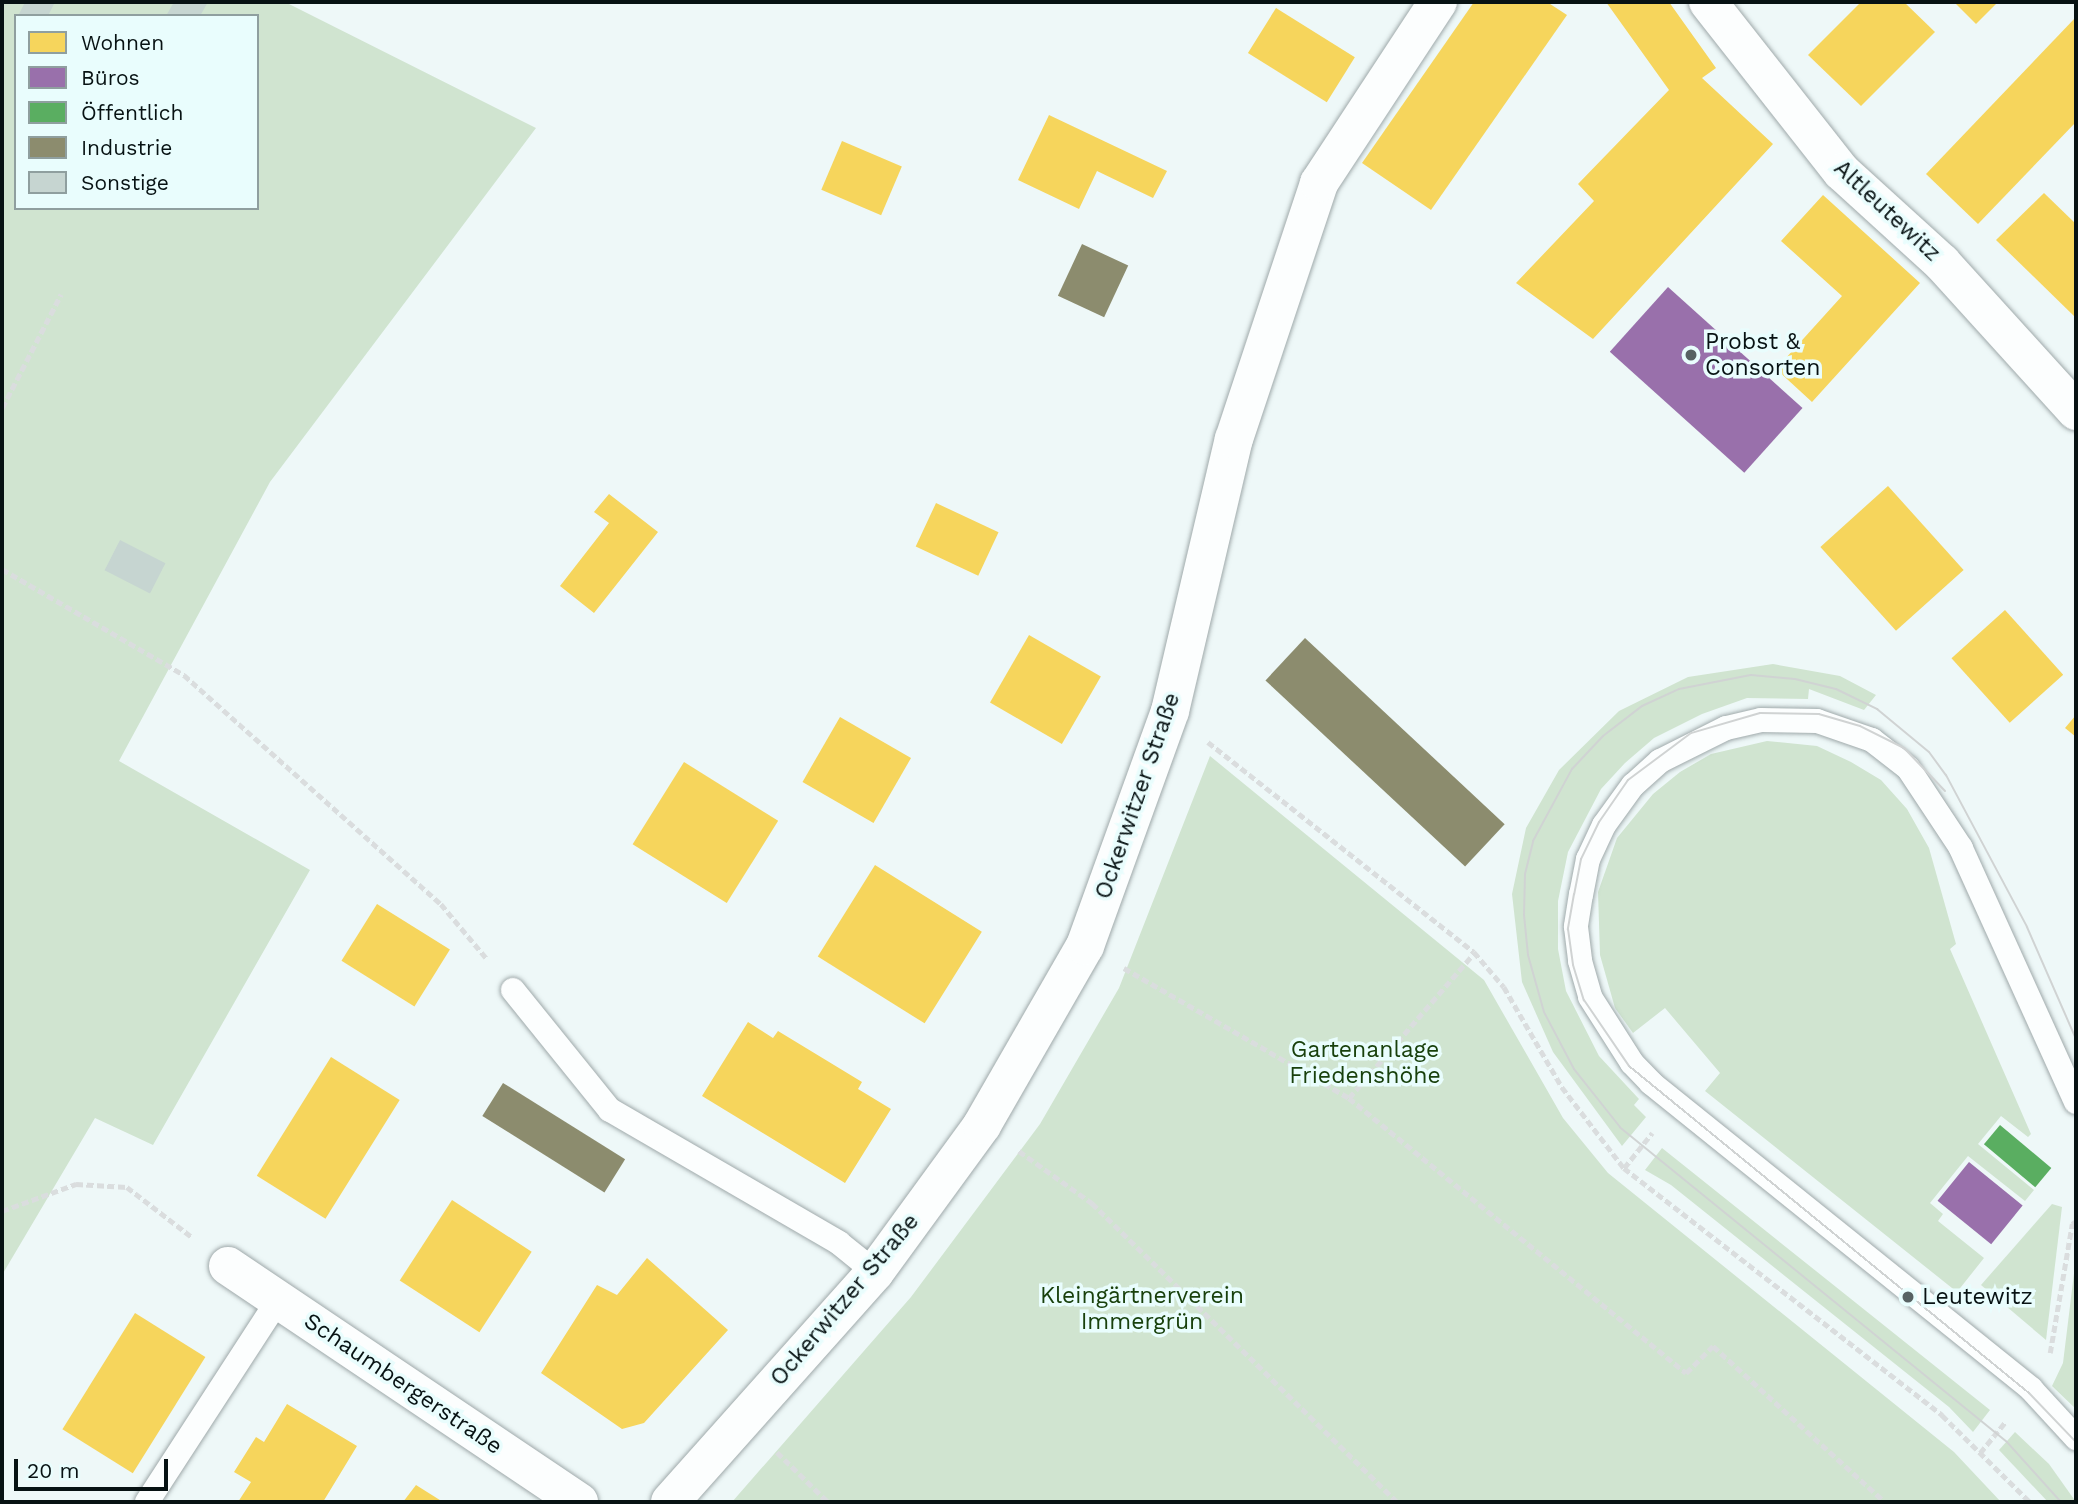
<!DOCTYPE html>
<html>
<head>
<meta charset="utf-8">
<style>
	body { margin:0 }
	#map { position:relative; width:2078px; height:1504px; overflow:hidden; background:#eef8f8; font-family:"Work Sans",sans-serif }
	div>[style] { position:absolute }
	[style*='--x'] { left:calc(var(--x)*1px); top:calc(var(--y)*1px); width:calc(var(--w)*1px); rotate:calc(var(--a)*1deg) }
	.green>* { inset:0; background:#d0e4d0 }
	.homes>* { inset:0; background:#f6d55c; transform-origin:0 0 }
	.offices>* { inset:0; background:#9970ab; transform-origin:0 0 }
	.public>* { inset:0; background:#5aae61; transform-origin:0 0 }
	.industry>* { inset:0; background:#8c8c6e; transform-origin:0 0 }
	.building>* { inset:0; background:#c6d5d1; transform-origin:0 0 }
	.path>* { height:4.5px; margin-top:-2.25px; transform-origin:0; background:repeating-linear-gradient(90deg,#daddde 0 7px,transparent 0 10.5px) }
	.roads { filter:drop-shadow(0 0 2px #9fa9aa) drop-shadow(0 0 2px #9fa9aa) }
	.lane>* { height:24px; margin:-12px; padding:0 12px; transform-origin:12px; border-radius:12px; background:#fcfefe }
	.street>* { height:38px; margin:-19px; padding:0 19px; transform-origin:19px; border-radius:19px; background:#fcfefe }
	.tram>* { height:2px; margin:-1px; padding:0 1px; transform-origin:1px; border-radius:1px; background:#d0d3d3 }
	.dots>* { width:19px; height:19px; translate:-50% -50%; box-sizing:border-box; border:4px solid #e9fdfd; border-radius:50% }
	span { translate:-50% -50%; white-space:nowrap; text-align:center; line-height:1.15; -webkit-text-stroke:7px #e9fdfd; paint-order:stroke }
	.street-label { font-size:23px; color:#071213 }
	.poi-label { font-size:23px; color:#071213 }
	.left { translate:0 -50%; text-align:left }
	.park-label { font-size:23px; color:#18400c }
	.frame { position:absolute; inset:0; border:4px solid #071213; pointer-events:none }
	.legend { position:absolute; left:14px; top:14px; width:245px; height:196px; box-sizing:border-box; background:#e9fdfd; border:2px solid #8f9f9f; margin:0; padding:9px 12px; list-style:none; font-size:21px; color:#071213 }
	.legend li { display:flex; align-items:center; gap:14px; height:35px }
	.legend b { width:35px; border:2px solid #8f9f9f }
	.scale { position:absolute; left:14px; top:1459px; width:154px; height:32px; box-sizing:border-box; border:4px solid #071213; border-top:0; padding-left:9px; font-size:21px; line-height:24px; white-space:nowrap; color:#071213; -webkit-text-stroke:5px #e9fdfd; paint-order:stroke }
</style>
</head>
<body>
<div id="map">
	<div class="green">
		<div style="clip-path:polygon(evenodd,2px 2px,285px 2px,536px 128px,270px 482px,119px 761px,310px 870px,153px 1145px,95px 1118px,2px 1275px,2px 2px,16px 16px,257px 16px,257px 208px,16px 208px,16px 16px)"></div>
		<div style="clip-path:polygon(1773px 664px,1840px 676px,1876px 695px,1864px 710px,1809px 689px,1808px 699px,1747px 698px,1702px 714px,1654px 738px,1625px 763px,1601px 789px,1568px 852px,1558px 901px,1558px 949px,1566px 991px,1599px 1056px,1639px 1099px,1634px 1105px,1646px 1117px,1622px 1146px,1553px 1052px,1522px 982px,1512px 894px,1526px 828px,1559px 770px,1619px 711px,1688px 677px)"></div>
		<div style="clip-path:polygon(1767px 741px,1817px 746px,1851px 762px,1881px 780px,1907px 809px,1929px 848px,1956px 944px,1950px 949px,2031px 1134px,2028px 1137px,2001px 1116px,1978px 1144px,2034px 1190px,2025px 1201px,1968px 1156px,1930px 1203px,1943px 1214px,1938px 1221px,1984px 1258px,1957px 1292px,1705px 1091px,1720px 1073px,1665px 1008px,1633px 1033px,1615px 1008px,1600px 955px,1598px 892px,1617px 838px,1653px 794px,1680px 772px,1711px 754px)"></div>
		<div style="clip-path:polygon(1210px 756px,1484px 980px,1563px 1118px,1608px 1173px,1954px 1452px,2001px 1502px,732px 1502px,911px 1297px,1040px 1124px,1119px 988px)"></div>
		<div style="clip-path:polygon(1662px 1148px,1990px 1410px,1973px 1432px,1949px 1407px,1671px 1185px,1645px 1170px)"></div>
		<div style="clip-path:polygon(2052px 1204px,2062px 1207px,2046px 1340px,1981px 1285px)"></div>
		<div style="clip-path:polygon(2076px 1257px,2076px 1409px,2052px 1386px,2063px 1363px)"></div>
		<div style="clip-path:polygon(2015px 1432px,2049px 1464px,2076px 1502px,2048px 1502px,1999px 1450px)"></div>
	</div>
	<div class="homes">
		<div style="clip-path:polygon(1474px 2px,1547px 2px,1567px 15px,1431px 210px,1362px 163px)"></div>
		<div style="clip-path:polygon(1606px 2px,1669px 2px,1716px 68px,1702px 78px,1773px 144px,1593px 339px,1516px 283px,1594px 201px,1578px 184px,1669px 90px)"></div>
		<div style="clip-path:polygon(1861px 2px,1904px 2px,1935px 32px,1861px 106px,1808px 55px)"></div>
		<div style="clip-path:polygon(1954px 2px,1998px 2px,1976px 24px)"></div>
		<div style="left:1276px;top:8px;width:93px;height:53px;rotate:32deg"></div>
		<div style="clip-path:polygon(2076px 17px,2076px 122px,1978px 224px,1926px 174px)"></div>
		<div style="clip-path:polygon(1049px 115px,1167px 171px,1153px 198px,1097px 171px,1079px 209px,1018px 180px)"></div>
		<div style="left:842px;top:141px;width:65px;height:53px;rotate:23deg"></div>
		<div style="clip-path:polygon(2044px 193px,2076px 224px,2076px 318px,1996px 240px)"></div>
		<div style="clip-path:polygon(1823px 195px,1920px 283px,1812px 402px,1776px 369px,1842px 296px,1781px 241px)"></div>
		<div style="left:1888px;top:486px;width:113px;height:91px;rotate:48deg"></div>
		<div style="clip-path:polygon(609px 494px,658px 532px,594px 613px,560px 586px,609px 523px,594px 512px)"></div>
		<div style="left:936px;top:503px;width:69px;height:48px;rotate:25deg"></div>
		<div style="left:2005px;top:610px;width:87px;height:72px;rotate:48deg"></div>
		<div style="left:1029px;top:635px;width:83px;height:78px;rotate:30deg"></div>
		<div style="clip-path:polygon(2076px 715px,2076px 737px,2065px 728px)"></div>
		<div style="left:840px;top:717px;width:82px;height:75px;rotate:30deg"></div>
		<div style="left:684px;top:762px;width:111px;height:97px;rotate:32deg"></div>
		<div style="left:875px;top:865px;width:126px;height:108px;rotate:32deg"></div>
		<div style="left:377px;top:904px;width:86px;height:67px;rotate:32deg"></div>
		<div style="clip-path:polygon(748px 1022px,773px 1038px,778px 1031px,862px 1082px,858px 1089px,891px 1109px,845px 1183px,702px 1096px)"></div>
		<div style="left:331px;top:1057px;width:81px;height:140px;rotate:32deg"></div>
		<div style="left:452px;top:1200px;width:95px;height:96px;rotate:33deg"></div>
		<div style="clip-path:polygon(647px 1258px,728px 1330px,644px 1423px,622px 1429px,541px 1373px,597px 1285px,617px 1295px)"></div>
		<div style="left:135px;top:1313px;width:83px;height:137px;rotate:32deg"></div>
		<div style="clip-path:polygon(287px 1404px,357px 1446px,323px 1502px,238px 1502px,251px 1482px,234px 1472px,256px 1437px,264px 1442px)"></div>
		<div style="clip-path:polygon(416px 1485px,443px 1502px,403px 1502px)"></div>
	</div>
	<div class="offices">
		<div style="left:1668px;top:287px;width:181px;height:87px;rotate:42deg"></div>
		<div style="left:1969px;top:1162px;width:69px;height:50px;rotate:39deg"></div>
	</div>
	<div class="public">
		<div style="left:2000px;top:1125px;width:67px;height:25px;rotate:40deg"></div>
	</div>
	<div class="industry">
		<div style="left:1082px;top:244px;width:51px;height:57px;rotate:25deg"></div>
		<div style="left:1305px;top:638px;width:273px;height:58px;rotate:43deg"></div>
		<div style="left:503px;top:1083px;width:144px;height:39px;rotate:32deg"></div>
	</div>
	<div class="building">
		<div style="clip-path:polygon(25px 2px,55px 2px,48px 16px,18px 16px)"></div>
		<div style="clip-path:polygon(174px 2px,208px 2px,200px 16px,166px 16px)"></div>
		<div style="left:120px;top:540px;width:51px;height:34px;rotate:27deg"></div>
	</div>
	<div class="path">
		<div style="--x:2;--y:408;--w:128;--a:-62.6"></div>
		<div style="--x:2;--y:569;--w:211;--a:30.2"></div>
		<div style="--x:184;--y:675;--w:344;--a:41.7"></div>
		<div style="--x:441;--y:904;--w:73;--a:50"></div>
		<div style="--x:1208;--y:742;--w:339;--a:38.3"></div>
		<div style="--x:1474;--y:952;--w:46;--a:49.4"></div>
		<div style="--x:1504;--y:987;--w:116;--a:59.9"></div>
		<div style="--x:1562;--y:1087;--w:102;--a:52.6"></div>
		<div style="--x:1624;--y:1168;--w:403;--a:37.8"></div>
		<div style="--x:1942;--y:1415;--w:124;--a:44.7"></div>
		<div style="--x:1124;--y:968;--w:260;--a:30"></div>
		<div style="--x:1349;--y:1098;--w:435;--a:39.2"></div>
		<div style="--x:1686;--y:1373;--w:38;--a:-45"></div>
		<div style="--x:1713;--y:1346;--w:232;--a:42.2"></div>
		<div style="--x:1349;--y:1098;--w:191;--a:-49.2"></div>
		<div style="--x:1019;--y:1151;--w:90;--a:35.5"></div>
		<div style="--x:1092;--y:1203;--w:427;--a:44.4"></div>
		<div style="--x:1624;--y:1168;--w:45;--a:-51.3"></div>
		<div style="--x:2;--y:1211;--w:79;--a:-20"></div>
		<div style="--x:76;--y:1184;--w:51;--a:3.4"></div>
		<div style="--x:127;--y:1187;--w:82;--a:37.6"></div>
		<div style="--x:2050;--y:1353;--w:131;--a:-80.3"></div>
		<div style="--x:2072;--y:1224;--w:5;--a:-37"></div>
		<div style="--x:777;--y:1452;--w:71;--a:44.4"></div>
		<div style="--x:1980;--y:1453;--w:41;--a:-50.9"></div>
	</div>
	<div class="roads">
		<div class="lane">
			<div style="--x:513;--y:990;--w:154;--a:51.1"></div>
			<div style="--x:610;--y:1110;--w:265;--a:30.1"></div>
			<div style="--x:839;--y:1243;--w:46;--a:38.9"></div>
			<div style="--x:2076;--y:1102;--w:279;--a:-114.4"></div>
			<div style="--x:1961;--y:848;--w:96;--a:-123.5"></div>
			<div style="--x:1908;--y:768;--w:46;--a:-142.1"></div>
			<div style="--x:1872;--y:740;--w:58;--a:-160.9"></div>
			<div style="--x:1817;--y:721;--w:56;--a:-179"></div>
			<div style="--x:1761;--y:720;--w:36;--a:167"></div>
			<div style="--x:1726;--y:728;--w:74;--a:153.4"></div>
			<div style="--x:1660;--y:761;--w:36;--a:138"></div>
			<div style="--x:1633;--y:785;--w:49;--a:125.9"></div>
			<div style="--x:1604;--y:825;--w:38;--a:115"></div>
			<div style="--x:1588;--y:859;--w:36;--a:101"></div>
			<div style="--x:1581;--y:894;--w:33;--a:99"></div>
			<div style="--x:1576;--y:927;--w:34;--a:83"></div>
			<div style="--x:1580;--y:961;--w:37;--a:74"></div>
			<div style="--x:1590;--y:997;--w:78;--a:57.5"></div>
			<div style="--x:1632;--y:1063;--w:28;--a:46"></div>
			<div style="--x:1651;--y:1083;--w:488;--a:38.8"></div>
			<div style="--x:2031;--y:1389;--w:67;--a:47.4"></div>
			<div style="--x:147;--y:1502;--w:241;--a:-57"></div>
		</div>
		<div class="street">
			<div style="--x:1708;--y:2;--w:216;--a:51.8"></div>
			<div style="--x:1842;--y:172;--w:135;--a:42.3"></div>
			<div style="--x:1942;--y:263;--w:200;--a:47.8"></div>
			<div style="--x:228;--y:1266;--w:423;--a:33.9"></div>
			<div style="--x:670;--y:1502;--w:308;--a:-48.3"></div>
			<div style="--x:875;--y:1272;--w:182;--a:-53.9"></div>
			<div style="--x:982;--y:1125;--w:207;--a:-60.1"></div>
			<div style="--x:1085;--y:946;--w:250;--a:-70.1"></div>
			<div style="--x:1170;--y:711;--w:279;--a:-76.8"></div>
			<div style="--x:1234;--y:439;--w:270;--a:-71.6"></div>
			<div style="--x:1319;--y:183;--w:217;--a:-56.7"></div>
		</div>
	</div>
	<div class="tram">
		<div style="--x:1945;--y:791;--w:59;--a:-133.6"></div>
		<div style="--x:1904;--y:748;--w:49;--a:-153.4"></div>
		<div style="--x:1860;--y:726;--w:43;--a:-163.7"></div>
		<div style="--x:1819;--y:714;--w:59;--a:-179"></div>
		<div style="--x:1760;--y:713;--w:72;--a:163.8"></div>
		<div style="--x:1691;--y:733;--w:79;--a:143.3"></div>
		<div style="--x:1628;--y:780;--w:51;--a:124.6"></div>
		<div style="--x:1599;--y:822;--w:41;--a:115.9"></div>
		<div style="--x:1581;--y:859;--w:36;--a:101"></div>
		<div style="--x:1574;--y:894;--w:36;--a:100"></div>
		<div style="--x:1568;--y:929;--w:36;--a:82"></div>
		<div style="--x:1573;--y:965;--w:37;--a:73"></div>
		<div style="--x:1584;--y:1000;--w:80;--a:55.7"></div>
		<div style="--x:1629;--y:1066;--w:517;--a:39.27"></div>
		<div style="--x:2029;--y:1393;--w:68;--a:46.2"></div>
		<div style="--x:2061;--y:1502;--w:81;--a:-132"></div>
		<div style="--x:2007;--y:1442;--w:499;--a:-140.9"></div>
		<div style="--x:1620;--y:1127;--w:74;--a:-128.4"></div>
		<div style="--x:1574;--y:1069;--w:64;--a:-117.8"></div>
		<div style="--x:1544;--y:1012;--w:59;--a:-105.7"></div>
		<div style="--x:1528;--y:955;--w:40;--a:-95.7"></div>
		<div style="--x:1524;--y:915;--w:41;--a:-88.6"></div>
		<div style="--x:1525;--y:874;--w:34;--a:-76"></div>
		<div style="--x:1533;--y:841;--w:82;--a:-61.6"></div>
		<div style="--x:1572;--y:769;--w:45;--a:-46.8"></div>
		<div style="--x:1603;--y:736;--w:49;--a:-37.6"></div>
		<div style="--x:1642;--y:706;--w:41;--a:-24.7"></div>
		<div style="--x:1679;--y:689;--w:73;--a:-11"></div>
		<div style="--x:1751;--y:675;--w:44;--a:5.2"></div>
		<div style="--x:1795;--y:679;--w:42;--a:13.7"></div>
		<div style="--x:1836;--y:689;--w:46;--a:26"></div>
		<div style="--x:1877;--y:709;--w:67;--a:39.6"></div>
		<div style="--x:1929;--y:752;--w:29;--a:54"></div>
		<div style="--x:1946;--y:775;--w:172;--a:61.9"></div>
		<div style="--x:2027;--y:927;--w:122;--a:66.4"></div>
	</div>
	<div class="dots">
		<div style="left:1691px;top:355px;background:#586263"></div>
		<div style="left:1908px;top:1297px;background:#586263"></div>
	</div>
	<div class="street-label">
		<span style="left:1887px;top:211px;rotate:43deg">Altleutewitz</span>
		<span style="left:1138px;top:796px;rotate:-71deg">Ockerwitzer Straße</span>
		<span style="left:845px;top:1300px;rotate:-50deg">Ockerwitzer Straße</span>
		<span style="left:403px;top:1384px;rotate:34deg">Schaumbergerstraße</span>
	</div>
	<div class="poi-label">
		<span class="left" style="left:1705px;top:355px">Probst &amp;<br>Consorten</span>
		<span class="left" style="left:1922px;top:1297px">Leutewitz</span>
	</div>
	<div class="park-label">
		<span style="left:1365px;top:1063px">Gartenanlage<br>Friedenshöhe</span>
		<span style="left:1142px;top:1309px">Kleingärtnerverein<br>Immergrün</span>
	</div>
	<div class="frame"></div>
	<ul class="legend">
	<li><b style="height:19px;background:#f6d55c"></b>Wohnen</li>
	<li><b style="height:19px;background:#9970ab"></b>Büros</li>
	<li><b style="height:19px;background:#5aae61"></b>Öffentlich</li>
	<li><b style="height:19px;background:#8c8c6e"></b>Industrie</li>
	<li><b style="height:19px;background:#c6d5d1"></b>Sonstige</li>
	</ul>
	<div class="scale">20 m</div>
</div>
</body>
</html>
